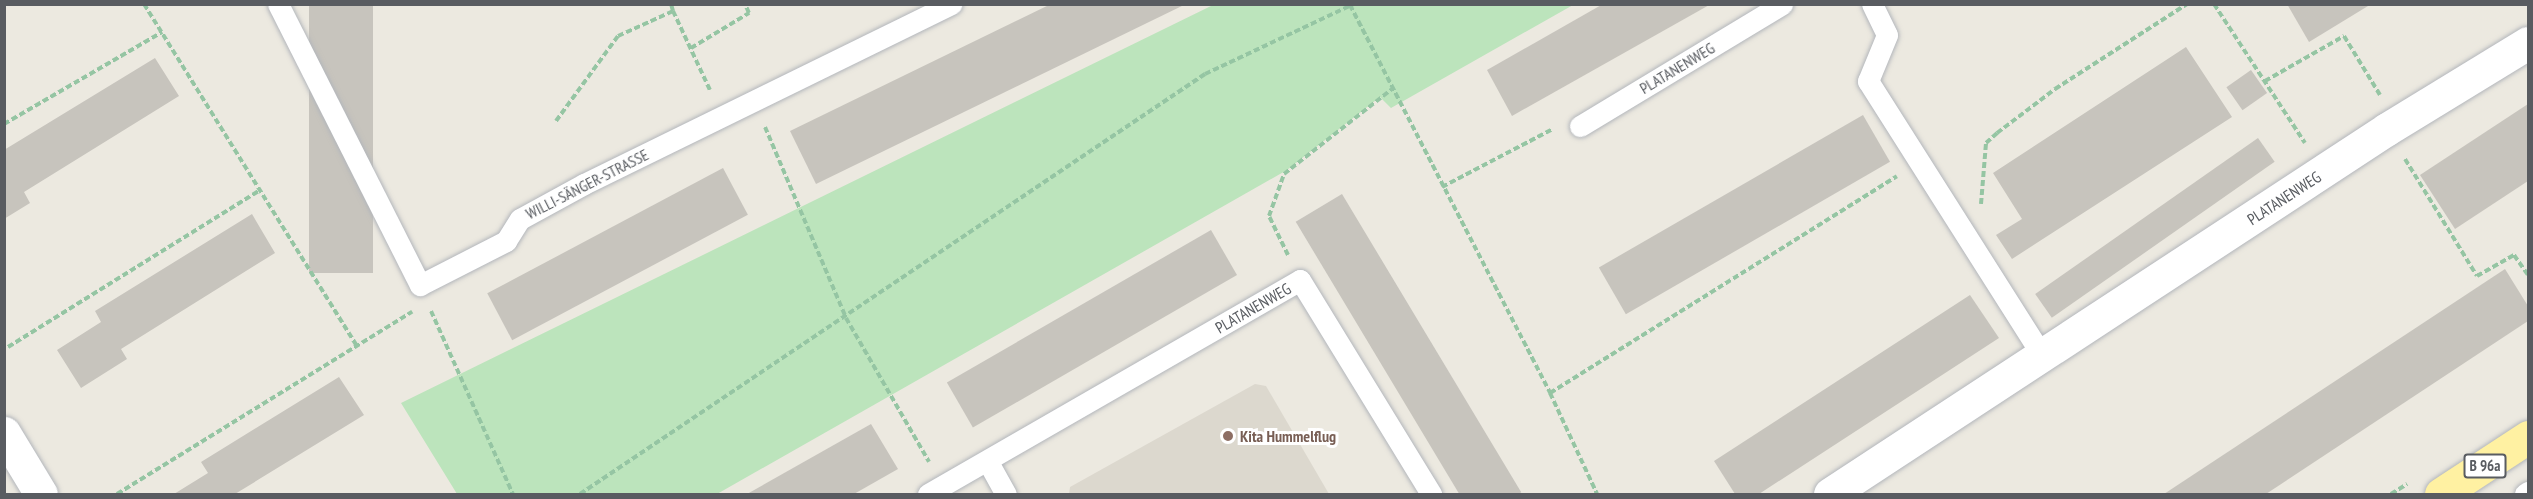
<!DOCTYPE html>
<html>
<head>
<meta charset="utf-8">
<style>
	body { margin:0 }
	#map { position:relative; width:2533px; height:499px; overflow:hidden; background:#ece9e0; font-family:"PT Sans Narrow",sans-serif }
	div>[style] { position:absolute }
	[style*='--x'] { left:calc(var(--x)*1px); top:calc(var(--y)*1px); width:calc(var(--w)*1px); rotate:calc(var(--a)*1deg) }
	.education>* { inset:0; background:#dcd8ce }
	.green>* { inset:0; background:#bce4bc }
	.building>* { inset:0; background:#c7c4bd; transform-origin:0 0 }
	.path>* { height:4px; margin-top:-2px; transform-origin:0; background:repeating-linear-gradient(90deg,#95c5a3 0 6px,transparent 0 9px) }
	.roads { filter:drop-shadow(0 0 2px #b3b6bb) drop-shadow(0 0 2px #b3b6bb) }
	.lane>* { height:21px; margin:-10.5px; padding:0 10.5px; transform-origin:10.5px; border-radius:10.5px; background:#fff }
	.street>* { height:33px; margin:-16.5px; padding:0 16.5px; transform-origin:16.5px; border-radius:16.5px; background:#fff }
	.primary>* { height:33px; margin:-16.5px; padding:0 16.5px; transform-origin:16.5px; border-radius:16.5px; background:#fff1a2 }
	.dots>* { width:16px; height:16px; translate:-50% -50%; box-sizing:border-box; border:3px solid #fff; border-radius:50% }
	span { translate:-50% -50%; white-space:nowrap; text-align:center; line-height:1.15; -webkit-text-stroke:6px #fff; paint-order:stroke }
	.shield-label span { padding:2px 4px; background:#fff; border:2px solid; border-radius:4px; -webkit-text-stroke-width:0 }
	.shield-label { font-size:15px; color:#595c61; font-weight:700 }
	.street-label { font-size:16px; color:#595c61 }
	.education-label { font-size:16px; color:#785e54; font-weight:700 }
	.left { translate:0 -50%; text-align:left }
	.frame { position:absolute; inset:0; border:6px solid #595c61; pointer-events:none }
</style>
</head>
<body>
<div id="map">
	<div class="education">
		<div style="clip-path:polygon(1255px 384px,1266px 386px,1329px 494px,1069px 494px,1070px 487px)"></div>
	</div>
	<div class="green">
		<div style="clip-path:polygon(1213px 5px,1573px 5px,1391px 108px,1380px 97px,1287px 170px,717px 494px,457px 494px,401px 403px)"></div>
	</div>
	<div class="building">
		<div style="left:309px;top:4px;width:64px;height:269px"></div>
		<div style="clip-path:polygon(1051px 4px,1186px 4px,816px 184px,790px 131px)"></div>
		<div style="clip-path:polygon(1603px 4px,1711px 4px,1512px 116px,1487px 70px)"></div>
		<div style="clip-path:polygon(2287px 4px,2366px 4px,2368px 6px,2309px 42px)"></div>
		<div style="clip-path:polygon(2186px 47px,2232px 117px,2012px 259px,1996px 235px,2022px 219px,1993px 173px)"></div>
		<div style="clip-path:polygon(155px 58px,179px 96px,24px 192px,30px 203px,4px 219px,4px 150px)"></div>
		<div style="left:2251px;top:70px;width:28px;height:30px;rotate:55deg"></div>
		<div style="clip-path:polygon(2528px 104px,2528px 181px,2455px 229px,2420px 175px)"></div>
		<div style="left:1863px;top:115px;width:54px;height:305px;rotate:60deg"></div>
		<div style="left:2258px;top:138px;width:29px;height:272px;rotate:55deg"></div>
		<div style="left:723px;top:168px;width:53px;height:267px;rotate:62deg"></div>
		<div style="left:1342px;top:194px;width:348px;height:54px;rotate:59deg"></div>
		<div style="clip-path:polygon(252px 214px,275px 253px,121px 349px,127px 359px,81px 388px,57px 350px,101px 322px,95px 311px)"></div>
		<div style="left:1211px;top:230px;width:52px;height:305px;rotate:60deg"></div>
		<div style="clip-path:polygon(2505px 269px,2528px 306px,2528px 321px,2266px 494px,2164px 494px)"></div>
		<div style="clip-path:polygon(1970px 295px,1999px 338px,1759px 494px,1735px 494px,1714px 461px)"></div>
		<div style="clip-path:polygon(339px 377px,364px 415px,235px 494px,174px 494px,208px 473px,201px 462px)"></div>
		<div style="clip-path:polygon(871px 424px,898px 469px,854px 494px,747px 494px)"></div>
	</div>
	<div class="path">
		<div style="--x:144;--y:4;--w:403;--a:58.1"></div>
		<div style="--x:2214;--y:4;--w:166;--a:56.8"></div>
		<div style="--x:1350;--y:5;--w:437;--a:62.7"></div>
		<div style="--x:1550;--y:393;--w:409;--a:-32"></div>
		<div style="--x:673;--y:11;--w:87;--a:64.9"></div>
		<div style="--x:691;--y:48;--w:68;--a:-31.1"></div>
		<div style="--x:749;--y:13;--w:10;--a:-114"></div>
		<div style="--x:2265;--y:81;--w:91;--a:-29.7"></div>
		<div style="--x:2344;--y:36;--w:69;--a:58.6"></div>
		<div style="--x:556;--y:121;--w:105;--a:-53.9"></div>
		<div style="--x:618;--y:36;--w:60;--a:-24.4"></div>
		<div style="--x:673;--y:11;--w:7;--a:-106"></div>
		<div style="--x:4;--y:124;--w:183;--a:-30.2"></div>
		<div style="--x:765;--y:127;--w:207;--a:67"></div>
		<div style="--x:846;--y:318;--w:166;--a:60"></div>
		<div style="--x:2405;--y:159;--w:137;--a:58.4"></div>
		<div style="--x:2477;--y:276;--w:43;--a:-29.6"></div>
		<div style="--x:2514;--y:255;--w:24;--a:55"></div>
		<div style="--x:1442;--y:187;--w:125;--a:-27.6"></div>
		<div style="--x:1981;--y:204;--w:61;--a:-85.3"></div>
		<div style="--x:1986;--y:143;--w:15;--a:-42"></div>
		<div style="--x:1997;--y:133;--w:73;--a:-37.2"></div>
		<div style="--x:2055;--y:89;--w:157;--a:-32.8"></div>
		<div style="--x:1288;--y:255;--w:43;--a:-116"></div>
		<div style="--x:1269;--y:216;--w:45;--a:-70.3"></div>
		<div style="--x:1284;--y:174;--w:137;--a:-38.2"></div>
		<div style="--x:431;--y:311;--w:201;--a:65.9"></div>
		<div style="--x:8;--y:347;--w:297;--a:-31.9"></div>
		<div style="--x:1550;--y:393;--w:111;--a:65"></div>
		<div style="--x:117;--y:494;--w:347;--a:-31.7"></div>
		<div style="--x:580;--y:494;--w:753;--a:-33.9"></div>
		<div style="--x:1205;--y:74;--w:165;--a:-25.2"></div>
		<div style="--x:2391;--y:494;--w:19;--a:-32"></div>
	</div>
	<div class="roads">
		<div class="lane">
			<div style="--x:278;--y:4;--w:315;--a:63.2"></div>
			<div style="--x:420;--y:285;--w:97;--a:-27.1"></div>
			<div style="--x:506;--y:241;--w:26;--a:-58"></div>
			<div style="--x:520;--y:219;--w:73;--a:-28.7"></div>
			<div style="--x:584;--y:184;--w:409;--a:-26.1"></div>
			<div style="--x:1872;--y:4;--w:34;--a:64"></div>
			<div style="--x:1887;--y:35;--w:50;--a:112.4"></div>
			<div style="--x:1868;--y:81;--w:327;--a:57.6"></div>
			<div style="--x:1580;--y:126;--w:236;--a:-31.1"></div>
			<div style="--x:988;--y:462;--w:37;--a:61"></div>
			<div style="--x:928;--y:494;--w:429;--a:-29.9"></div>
			<div style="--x:1300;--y:280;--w:251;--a:58.5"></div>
			<div style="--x:2525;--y:494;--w:4;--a:-34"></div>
		</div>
		<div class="street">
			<div style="--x:4;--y:433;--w:71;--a:58.8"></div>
			<div style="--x:1830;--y:494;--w:666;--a:-33.24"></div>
			<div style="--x:2387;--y:129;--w:165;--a:-31.4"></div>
		</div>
		<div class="primary">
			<div style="--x:2441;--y:494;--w:104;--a:-33.2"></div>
		</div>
	</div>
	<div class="dots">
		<div style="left:1228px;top:436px;background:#8d6e63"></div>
	</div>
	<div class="shield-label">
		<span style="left:2485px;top:466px">B 96a</span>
	</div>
	<div class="street-label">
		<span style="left:1677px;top:68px;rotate:-31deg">PLATANENWEG</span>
		<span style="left:587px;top:184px;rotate:-27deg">WILLI-SÄNGER-STRASSE</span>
		<span style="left:2284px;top:198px;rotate:-33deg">PLATANENWEG</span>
		<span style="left:1253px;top:308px;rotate:-30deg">PLATANENWEG</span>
	</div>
	<div class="education-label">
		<span class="left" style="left:1240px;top:436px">Kita Hummelflug</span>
	</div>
	<div class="frame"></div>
</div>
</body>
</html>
